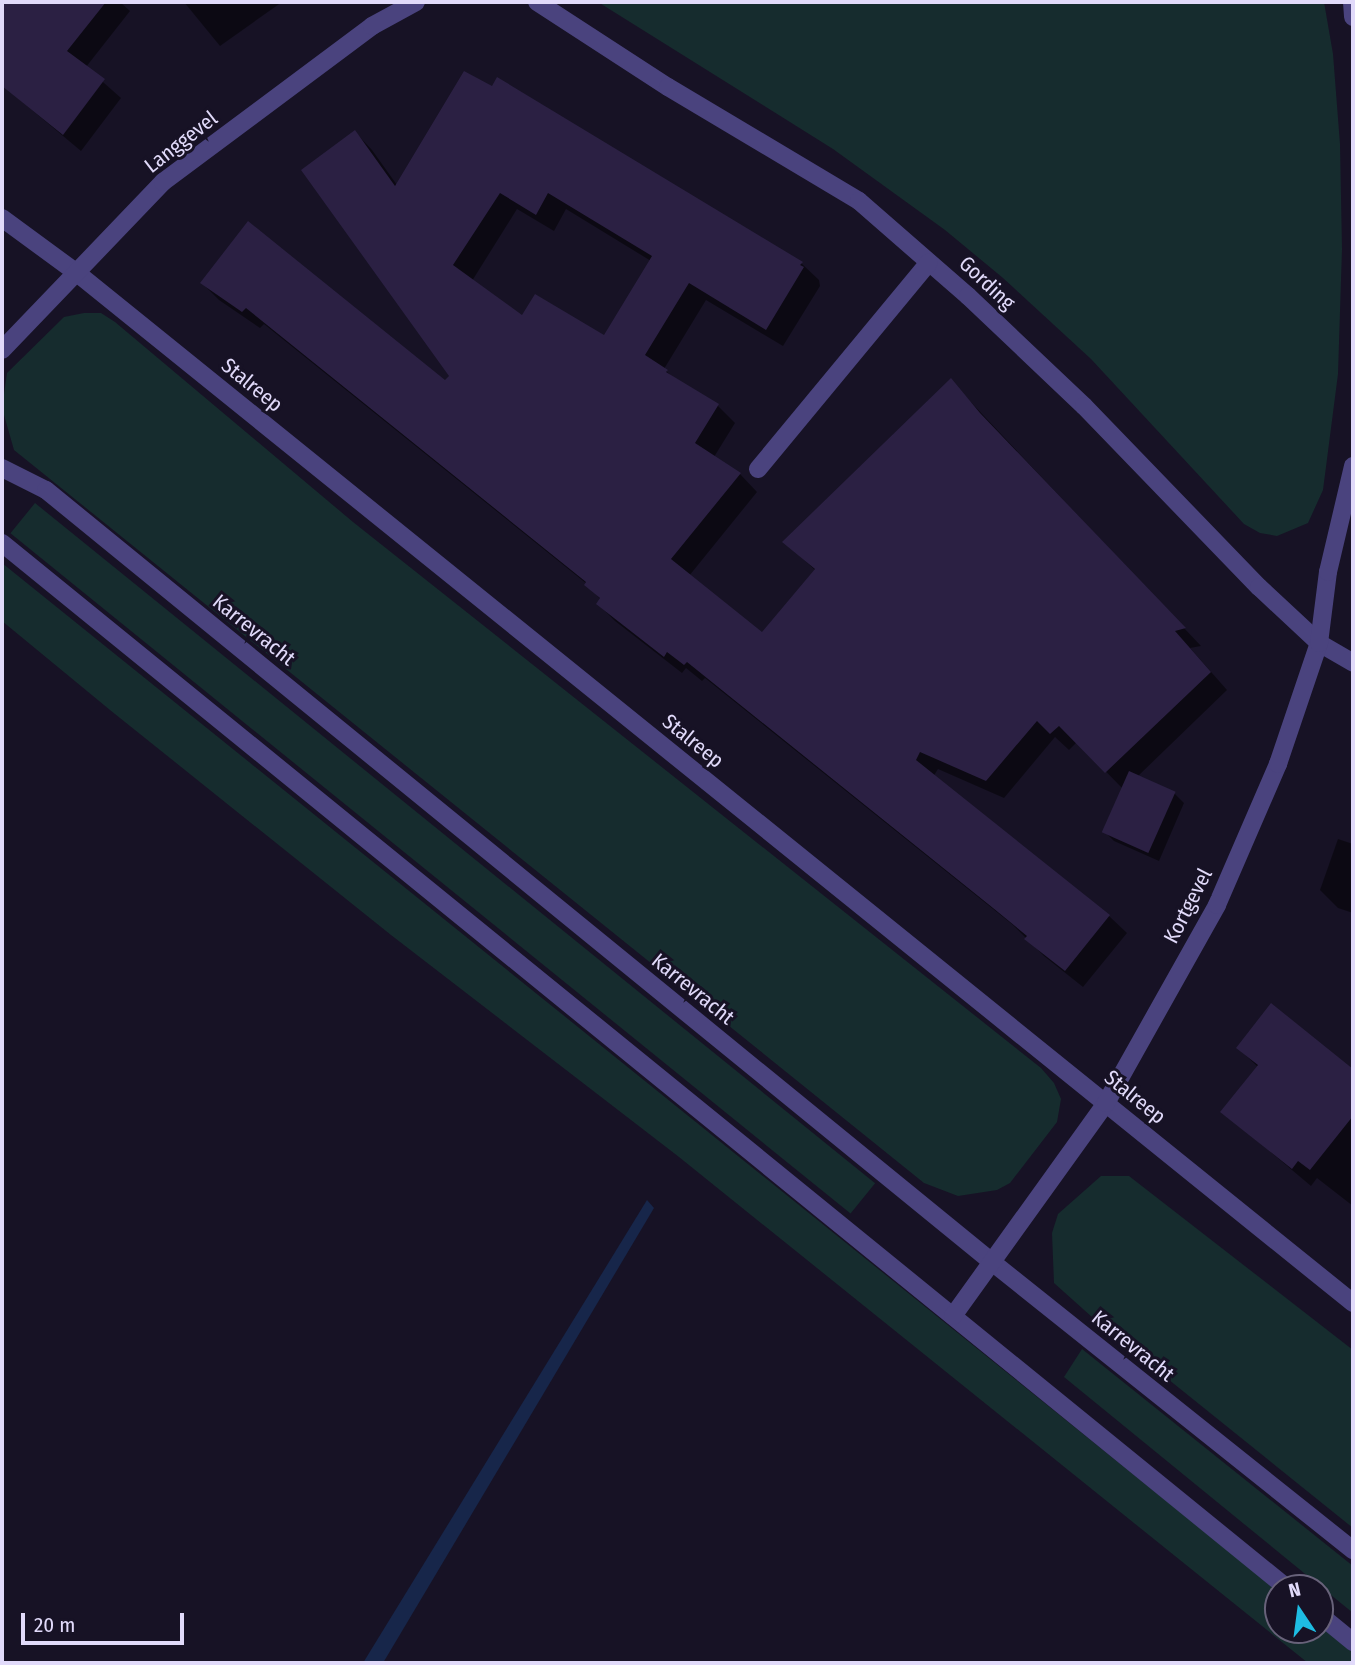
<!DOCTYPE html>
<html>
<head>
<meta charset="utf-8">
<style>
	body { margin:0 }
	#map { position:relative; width:1355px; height:1665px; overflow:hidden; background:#171225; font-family:"Fira Sans Condensed",sans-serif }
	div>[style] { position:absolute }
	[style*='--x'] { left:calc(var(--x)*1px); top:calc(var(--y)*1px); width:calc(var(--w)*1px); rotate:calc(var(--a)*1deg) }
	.green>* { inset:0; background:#162c2e; transform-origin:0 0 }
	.water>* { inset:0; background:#17264a }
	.shadow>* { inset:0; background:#0007 }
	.building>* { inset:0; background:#2b2043; transform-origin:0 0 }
	.minor>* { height:18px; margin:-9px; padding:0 9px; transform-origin:9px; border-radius:9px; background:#4a437e }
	span { translate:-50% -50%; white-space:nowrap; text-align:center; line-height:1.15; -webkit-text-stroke:6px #171225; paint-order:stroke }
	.street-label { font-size:21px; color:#e1dafa }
	.frame { position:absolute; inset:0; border:4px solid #e1dafa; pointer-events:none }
	.north { position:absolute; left:1264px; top:1574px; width:70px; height:70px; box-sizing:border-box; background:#171225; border:2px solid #68627a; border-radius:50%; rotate:347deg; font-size:19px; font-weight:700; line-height:28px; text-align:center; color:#e1dafa }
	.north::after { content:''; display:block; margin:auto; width:24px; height:32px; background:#1ebde3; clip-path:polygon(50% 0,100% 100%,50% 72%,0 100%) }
	.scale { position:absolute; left:21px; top:1613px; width:163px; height:32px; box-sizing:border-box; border:4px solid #e1dafa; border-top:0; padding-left:9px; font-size:21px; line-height:24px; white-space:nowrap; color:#e1dafa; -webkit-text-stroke:5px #171225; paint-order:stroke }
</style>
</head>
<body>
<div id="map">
	<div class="green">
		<div style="clip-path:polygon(598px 2px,1324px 2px,1333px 54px,1340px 144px,1342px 249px,1338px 374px,1323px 490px,1308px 523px,1277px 536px,1260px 533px,1244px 524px,1091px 359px,1003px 278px,945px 230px,833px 149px)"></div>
		<div style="clip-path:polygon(84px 313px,101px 313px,115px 322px,353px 522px,1041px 1068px,1054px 1083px,1061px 1099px,1057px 1122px,1010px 1183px,997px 1190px,958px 1196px,924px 1183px,14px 450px,2px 408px,7px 373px,64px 317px)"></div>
		<div style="left:35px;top:503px;width:1081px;height:39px;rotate:39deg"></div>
		<div style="clip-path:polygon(2px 563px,1278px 1591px,1278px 1630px,1320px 1630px,1320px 1626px,1353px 1653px,1353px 1663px,1308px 1663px,679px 1157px,391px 935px,110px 710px,2px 621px)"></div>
		<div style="clip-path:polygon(1101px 1176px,1129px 1176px,1353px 1350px,1353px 1528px,1102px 1326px,1054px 1283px,1052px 1233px,1058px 1214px)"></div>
		<div style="clip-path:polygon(1082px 1349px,1353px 1566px,1353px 1613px,1064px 1377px)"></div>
	</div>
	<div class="water">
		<div style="clip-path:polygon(647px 1200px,654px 1208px,383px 1663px,363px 1663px)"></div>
	</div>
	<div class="shadow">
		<div style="clip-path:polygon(2px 2px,120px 2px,130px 11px,86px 67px,121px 98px,81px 151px,2px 85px)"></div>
		<div style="clip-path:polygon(184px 2px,282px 2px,220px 46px)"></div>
		<div style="clip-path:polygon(evenodd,465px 74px,801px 263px,819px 280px,820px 286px,783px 346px,706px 300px,664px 369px,676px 380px,718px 406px,735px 423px,714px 457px,740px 474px,757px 492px,689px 576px,763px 635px,816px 571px,785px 542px,951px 381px,1201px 646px,1190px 648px,1227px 690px,1137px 777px,1175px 794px,1184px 803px,1159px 861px,1114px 841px,1105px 832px,1123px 789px,1077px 742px,1069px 750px,1055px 737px,1004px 798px,938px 769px,933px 777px,1109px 916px,1127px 933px,1083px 987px,1044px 956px,1013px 925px,705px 678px,702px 681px,686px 668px,682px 673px,615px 621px,598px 604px,601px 600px,587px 584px,264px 324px,260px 328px,219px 300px,202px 283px,445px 383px,452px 377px,355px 132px,372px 150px,397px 185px,465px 74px,517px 209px,554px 231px,566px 209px,651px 261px,604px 338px,523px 317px,472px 281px,517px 209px)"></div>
		<div style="clip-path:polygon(1338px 839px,1353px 844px,1353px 913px,1338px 908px,1320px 890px)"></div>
		<div style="clip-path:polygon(1271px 1006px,1353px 1073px,1353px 1206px,1317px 1178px,1311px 1186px,1223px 1112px,1258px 1067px,1238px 1048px)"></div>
	</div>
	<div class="building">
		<div style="clip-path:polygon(2px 2px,106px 2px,67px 51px,105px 79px,63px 135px,2px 86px)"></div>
		<div style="clip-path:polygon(evenodd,464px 71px,492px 86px,497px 77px,803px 262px,800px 265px,804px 267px,766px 330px,689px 283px,645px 355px,668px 370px,666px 372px,719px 404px,695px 443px,741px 473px,671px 559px,762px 632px,815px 569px,782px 542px,951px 378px,980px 413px,1186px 628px,1175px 631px,1211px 672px,1105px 773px,1059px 726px,1050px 734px,1037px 721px,986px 781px,920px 752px,916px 760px,1110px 915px,1065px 971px,1024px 939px,1027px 936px,993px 908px,687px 662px,684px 665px,667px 652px,664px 657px,596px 604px,600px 598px,584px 585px,586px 582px,246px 308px,242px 312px,200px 283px,248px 221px,445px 380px,449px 376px,301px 170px,355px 130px,395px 186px,464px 71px,500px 193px,536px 215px,548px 193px,652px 256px,604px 335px,535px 294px,522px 315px,453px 265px,500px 193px)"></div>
		<div style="left:1129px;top:771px;width:51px;height:67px;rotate:24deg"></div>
		<div style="clip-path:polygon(1271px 1003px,1353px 1069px,1353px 1116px,1310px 1170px,1298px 1161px,1292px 1169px,1220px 1112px,1258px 1065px,1236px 1048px)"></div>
	</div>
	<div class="minor">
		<div style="--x:537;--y:2;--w:156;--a:33"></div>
		<div style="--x:668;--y:87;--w:222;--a:30.8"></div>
		<div style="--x:859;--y:201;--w:145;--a:41.1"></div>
		<div style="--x:968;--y:296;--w:160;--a:43.5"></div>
		<div style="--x:1084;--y:406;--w:252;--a:46"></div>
		<div style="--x:1259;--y:587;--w:82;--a:43"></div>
		<div style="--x:1319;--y:643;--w:39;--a:30"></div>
		<div style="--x:1352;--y:2;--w:15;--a:86"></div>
		<div style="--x:2;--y:218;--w:93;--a:36.3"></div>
		<div style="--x:77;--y:273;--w:1640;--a:38.91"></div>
		<div style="--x:2;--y:350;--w:233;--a:-46.2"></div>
		<div style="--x:163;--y:182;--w:261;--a:-36.7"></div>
		<div style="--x:372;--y:26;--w:50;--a:-28.6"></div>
		<div style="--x:2;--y:468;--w:49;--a:26.6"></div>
		<div style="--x:46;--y:490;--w:1221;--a:39.22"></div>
		<div style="--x:992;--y:1262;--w:462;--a:38.6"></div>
		<div style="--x:758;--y:469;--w:268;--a:-50.4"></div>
		<div style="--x:2;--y:543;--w:1656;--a:39.12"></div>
		<div style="--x:953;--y:1316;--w:262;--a:-54.3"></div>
		<div style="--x:1106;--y:1103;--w:227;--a:-60.7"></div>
		<div style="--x:1217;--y:905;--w:154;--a:-66.6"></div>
		<div style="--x:1278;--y:764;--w:128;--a:-71.3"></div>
		<div style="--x:1319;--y:643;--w:72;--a:-82.8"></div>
		<div style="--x:1328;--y:572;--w:109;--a:-76.7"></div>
		<div style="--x:1320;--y:1615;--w:43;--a:39.3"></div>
	</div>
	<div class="street-label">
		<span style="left:181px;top:142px;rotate:-38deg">Langgevel</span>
		<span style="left:987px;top:283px;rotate:43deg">Gording</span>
		<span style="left:252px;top:385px;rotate:39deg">Stalreep</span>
		<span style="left:254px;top:630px;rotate:39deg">Karrevracht</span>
		<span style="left:693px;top:741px;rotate:39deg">Stalreep</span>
		<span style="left:1188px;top:906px;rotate:-63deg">Kortgevel</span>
		<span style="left:693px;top:989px;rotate:39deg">Karrevracht</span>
		<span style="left:1135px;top:1097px;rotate:39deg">Stalreep</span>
		<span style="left:1133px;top:1346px;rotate:39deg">Karrevracht</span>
	</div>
	<div class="frame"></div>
	<div class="north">N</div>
	<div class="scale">20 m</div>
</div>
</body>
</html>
